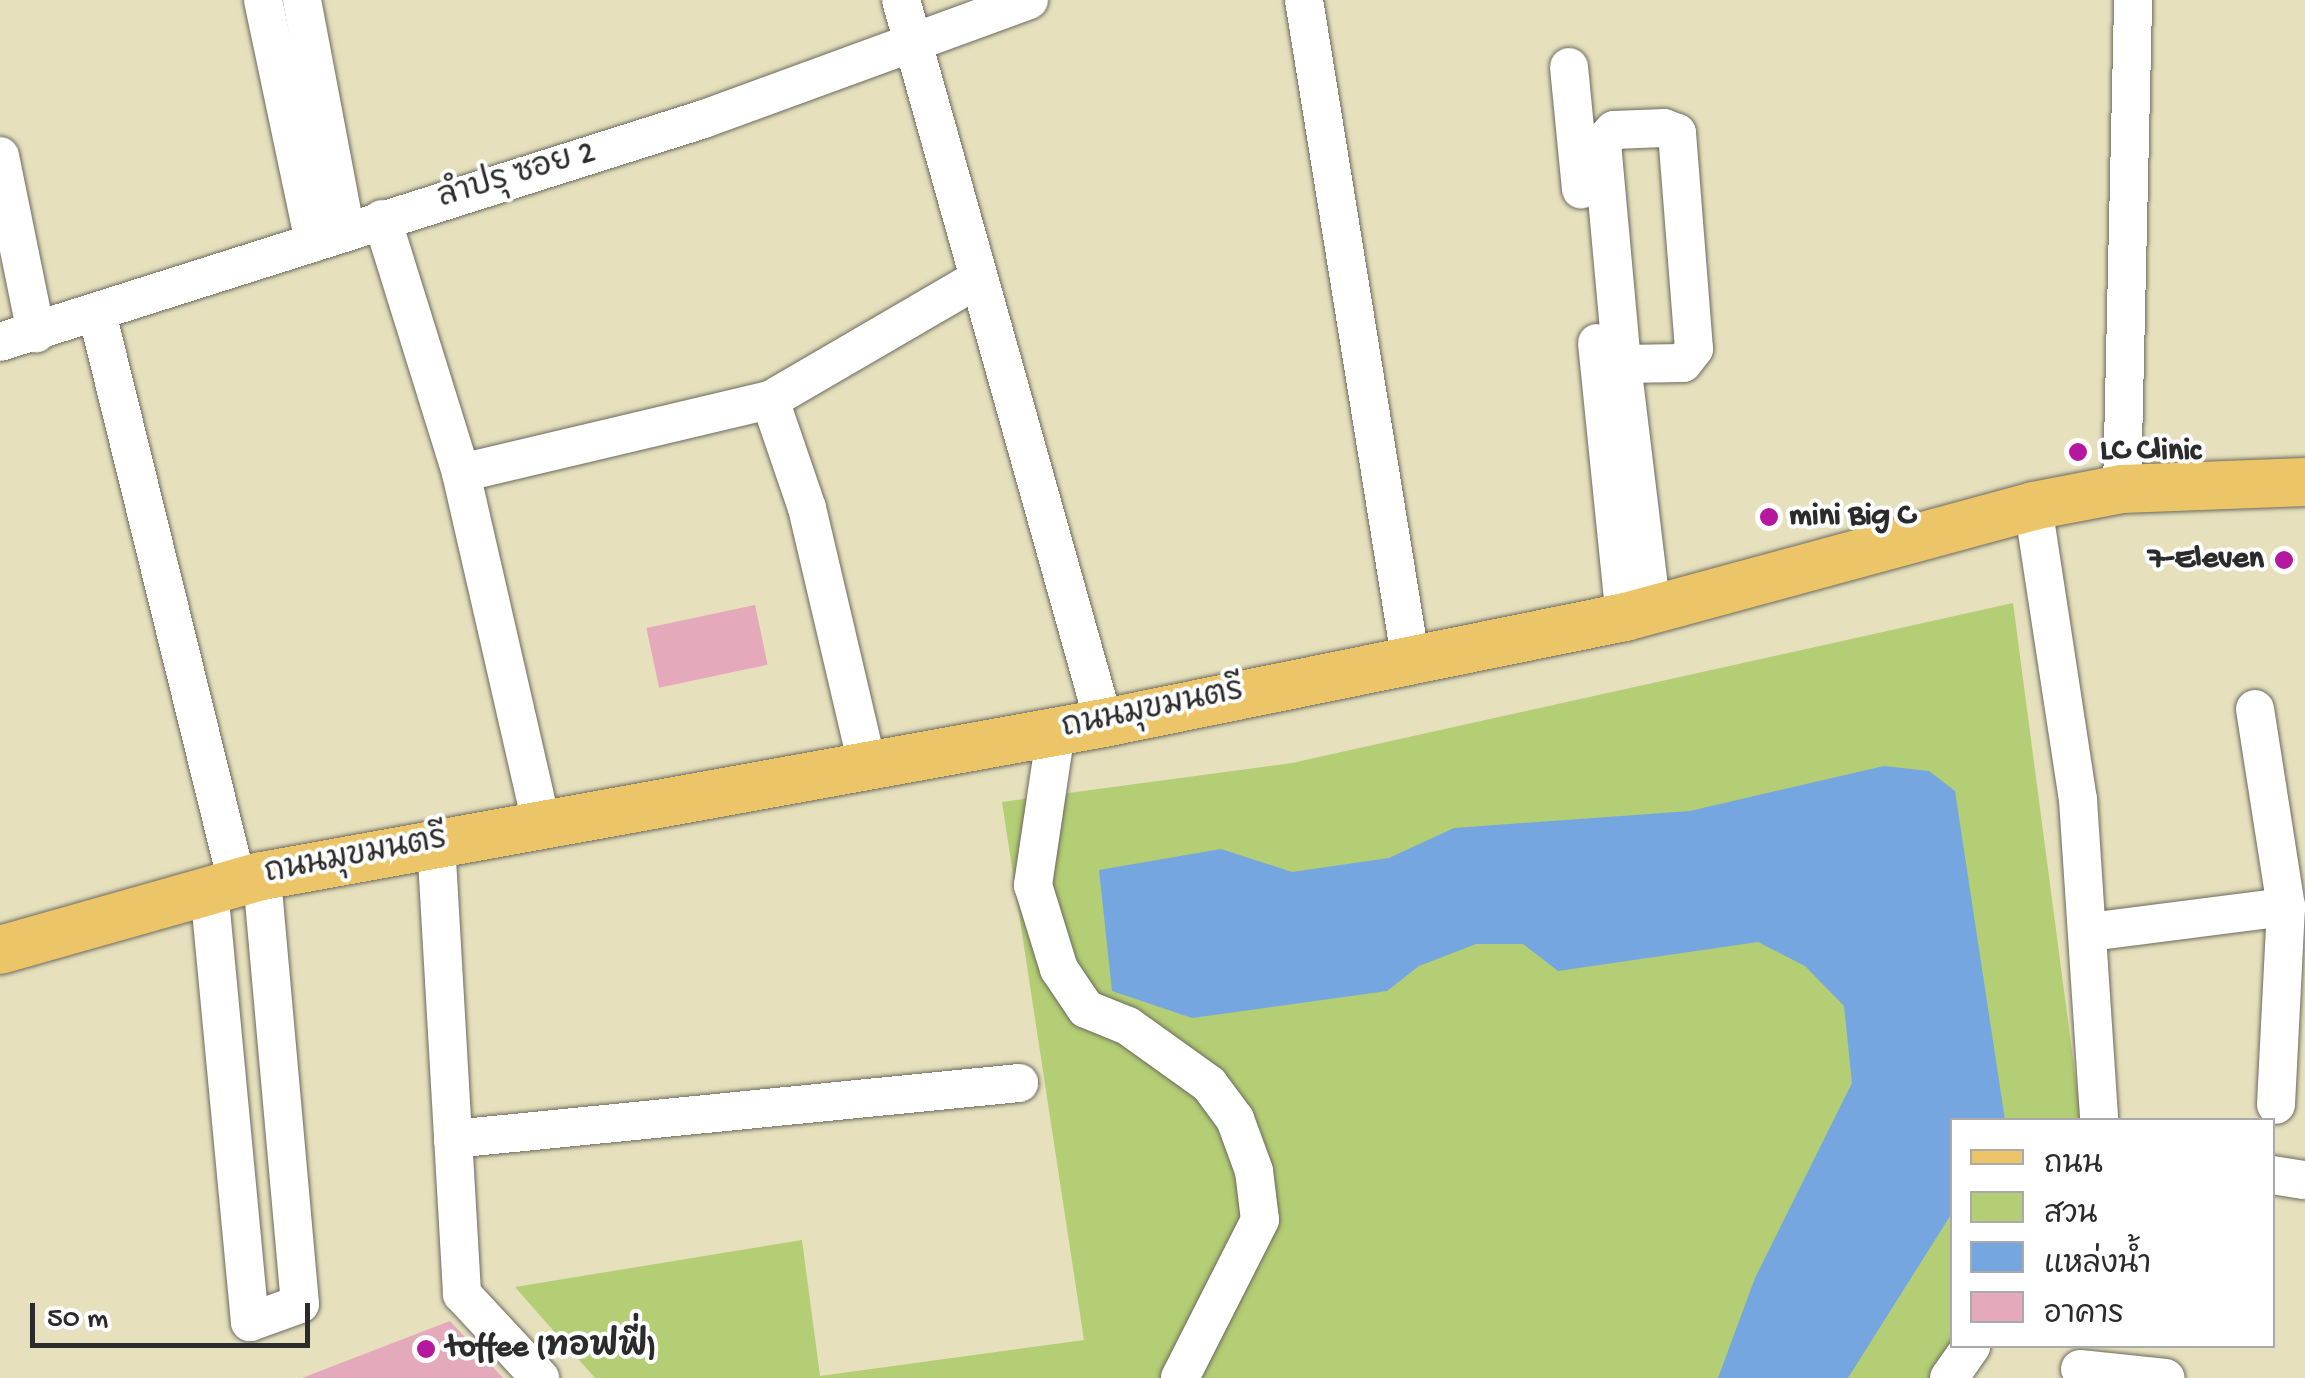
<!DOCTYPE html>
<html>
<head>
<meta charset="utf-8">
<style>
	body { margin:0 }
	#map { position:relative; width:2305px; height:1378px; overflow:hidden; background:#e6e0bd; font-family:"Gochi Hand","Playpen Sans Thai",sans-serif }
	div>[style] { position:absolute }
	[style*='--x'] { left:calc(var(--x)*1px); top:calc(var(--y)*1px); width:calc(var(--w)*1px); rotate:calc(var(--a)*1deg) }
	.green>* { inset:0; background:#b3ce74 }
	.water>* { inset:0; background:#75a6df }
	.building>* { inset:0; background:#e5a9bc; transform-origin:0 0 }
	.roads { filter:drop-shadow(0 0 2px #6c6a5e) drop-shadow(0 0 2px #6c6a5e) }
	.minor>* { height:38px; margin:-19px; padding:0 19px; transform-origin:19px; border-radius:19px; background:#fff }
	.major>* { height:48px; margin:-24px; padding:0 24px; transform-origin:24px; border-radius:24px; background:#edc569 }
	.dots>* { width:28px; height:28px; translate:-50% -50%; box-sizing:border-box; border:5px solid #fff; border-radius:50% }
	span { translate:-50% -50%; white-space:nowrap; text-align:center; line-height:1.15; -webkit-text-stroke:8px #fff; paint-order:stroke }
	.street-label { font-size:32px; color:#2b2b2b }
	.poi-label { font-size:32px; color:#2b2b2b; font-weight:700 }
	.left { translate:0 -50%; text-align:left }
	.right { translate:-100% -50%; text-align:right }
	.legend { position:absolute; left:1950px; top:1118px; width:325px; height:230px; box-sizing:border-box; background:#fff; border:2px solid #aaa; margin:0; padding:12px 18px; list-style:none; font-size:30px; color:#2b2b2b }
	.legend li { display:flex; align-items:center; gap:20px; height:50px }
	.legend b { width:50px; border:2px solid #aaa }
	.scale { position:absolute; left:30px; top:1303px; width:280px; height:45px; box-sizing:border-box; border:5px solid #2b2b2b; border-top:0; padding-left:12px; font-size:30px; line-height:35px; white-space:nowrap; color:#2b2b2b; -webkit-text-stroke:8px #fff; paint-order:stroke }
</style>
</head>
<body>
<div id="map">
	<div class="green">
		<div style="clip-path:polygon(2013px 603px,2081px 1120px,1952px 1120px,1952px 1346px,1935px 1378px,595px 1378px,515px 1287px,802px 1240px,820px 1376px,1084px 1340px,1002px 802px,1292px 763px)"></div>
	</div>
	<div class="water">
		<div style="clip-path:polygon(1884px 766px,1929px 771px,1955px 791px,2005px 1120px,1952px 1120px,1952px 1213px,1848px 1378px,1718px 1378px,1755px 1278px,1852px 1083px,1844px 1006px,1805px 966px,1758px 942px,1558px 971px,1523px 944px,1476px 944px,1419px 966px,1387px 991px,1192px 1018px,1112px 991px,1099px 870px,1221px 849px,1292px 872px,1389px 858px,1454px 828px,1690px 811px)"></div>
	</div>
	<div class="building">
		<div style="left:755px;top:605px;width:61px;height:111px;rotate:78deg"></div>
		<div style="clip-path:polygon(450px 1321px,503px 1378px,302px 1378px)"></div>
	</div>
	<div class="roads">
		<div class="minor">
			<div style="--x:263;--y:0;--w:248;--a:78.1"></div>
			<div style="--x:302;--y:0;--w:236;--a:79.3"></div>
			<div style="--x:901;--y:0;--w:751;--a:74.32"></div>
			<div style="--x:1304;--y:0;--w:665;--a:80.83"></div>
			<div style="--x:1569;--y:67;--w:123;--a:84.4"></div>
			<div style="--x:0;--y:156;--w:181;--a:78.5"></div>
			<div style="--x:382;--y:219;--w:266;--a:72.7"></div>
			<div style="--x:461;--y:473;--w:358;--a:77.1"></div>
			<div style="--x:97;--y:313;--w:586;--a:76.18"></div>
			<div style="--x:0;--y:342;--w:738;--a:-17.58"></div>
			<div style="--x:704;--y:119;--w:346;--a:-20.1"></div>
			<div style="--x:1597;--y:343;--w:275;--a:84.2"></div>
			<div style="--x:1622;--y:364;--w:61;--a:-0.9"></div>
			<div style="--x:1683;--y:363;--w:18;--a:-52"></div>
			<div style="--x:1694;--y:349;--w:217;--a:-94.5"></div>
			<div style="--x:1677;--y:133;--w:14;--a:-159"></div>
			<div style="--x:1664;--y:128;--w:50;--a:177.7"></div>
			<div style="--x:1614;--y:130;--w:18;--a:133"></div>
			<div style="--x:1602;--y:143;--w:222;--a:84.8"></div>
			<div style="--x:1622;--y:364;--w:249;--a:83.1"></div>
			<div style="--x:770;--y:400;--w:238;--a:-30.2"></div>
			<div style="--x:461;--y:473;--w:318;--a:-13.3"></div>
			<div style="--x:770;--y:400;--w:114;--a:71.1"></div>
			<div style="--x:807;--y:508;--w:262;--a:76.8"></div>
			<div style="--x:2122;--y:489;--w:489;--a:-88.7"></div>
			<div style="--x:2033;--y:506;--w:297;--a:81.3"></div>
			<div style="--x:2078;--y:800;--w:321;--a:86.2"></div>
			<div style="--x:2255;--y:709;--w:200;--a:81.1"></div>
			<div style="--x:2286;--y:907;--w:198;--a:92.9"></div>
			<div style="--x:1056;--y:731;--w:156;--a:98.5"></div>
			<div style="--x:1033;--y:885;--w:88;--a:72.8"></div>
			<div style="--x:1059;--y:969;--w:48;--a:56"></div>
			<div style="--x:1086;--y:1009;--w:45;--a:22"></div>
			<div style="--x:1128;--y:1026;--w:100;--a:35.6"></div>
			<div style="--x:1209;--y:1084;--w:44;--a:53.4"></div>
			<div style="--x:1235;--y:1119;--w:55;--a:69.9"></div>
			<div style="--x:1254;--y:1171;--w:49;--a:83"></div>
			<div style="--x:1260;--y:1220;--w:177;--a:116.9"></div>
			<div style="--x:436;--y:842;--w:453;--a:86.7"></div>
			<div style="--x:462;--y:1294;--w:115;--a:47.1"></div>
			<div style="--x:209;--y:889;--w:435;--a:84.6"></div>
			<div style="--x:250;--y:1322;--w:53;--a:-19.8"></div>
			<div style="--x:300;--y:1304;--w:430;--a:-95.1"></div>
			<div style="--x:2090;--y:932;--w:198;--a:-7.3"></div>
			<div style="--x:453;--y:1139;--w:569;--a:-5.65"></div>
			<div style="--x:2272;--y:1175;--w:33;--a:9"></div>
			<div style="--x:2080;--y:1369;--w:86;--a:6"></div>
			<div style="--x:1949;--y:1378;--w:39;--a:-55"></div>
		</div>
		<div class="major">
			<div style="--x:0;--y:950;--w:272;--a:-15.8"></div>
			<div style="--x:262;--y:876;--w:856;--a:-10.3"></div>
			<div style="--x:1104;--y:723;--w:532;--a:-11.5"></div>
			<div style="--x:1625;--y:617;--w:423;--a:-15.2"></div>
			<div style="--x:2033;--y:506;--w:91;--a:-10.8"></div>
			<div style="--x:2122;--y:489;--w:183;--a:-2.2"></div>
		</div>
	</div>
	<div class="dots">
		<div style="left:2078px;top:452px;background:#b5179e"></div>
		<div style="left:1769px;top:517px;background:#b5179e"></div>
		<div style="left:2284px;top:560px;background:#b5179e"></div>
		<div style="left:426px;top:1349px;background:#b5179e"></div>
	</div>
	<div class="street-label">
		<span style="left:517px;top:177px;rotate:-17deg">ลำปรุ ซอย 2</span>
		<span style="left:1153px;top:711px;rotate:-12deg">ถนนมุขมนตรี</span>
		<span style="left:356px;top:858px;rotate:-11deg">ถนนมุขมนตรี</span>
	</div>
	<div class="poi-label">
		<span class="left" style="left:2100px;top:452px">LC Clinic</span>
		<span class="left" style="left:1789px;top:517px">mini Big C</span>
		<span class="right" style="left:2264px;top:560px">7-Eleven</span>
		<span class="left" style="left:446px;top:1349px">toffee (ทอฟฟี่)</span>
	</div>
	<ul class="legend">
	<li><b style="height:12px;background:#edc569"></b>ถนน</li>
	<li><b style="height:28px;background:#b3ce74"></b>สวน</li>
	<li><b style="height:28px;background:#75a6df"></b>แหล่งน้ำ</li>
	<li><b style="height:28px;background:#e5a9bc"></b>อาคาร</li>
	</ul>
	<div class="scale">50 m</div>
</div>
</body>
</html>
